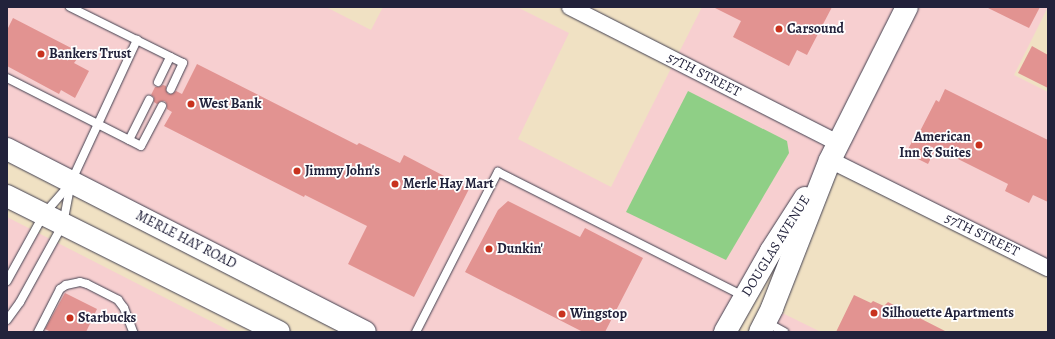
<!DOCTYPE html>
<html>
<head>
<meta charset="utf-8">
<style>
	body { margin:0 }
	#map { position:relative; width:1055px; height:339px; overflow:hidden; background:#f0e1c3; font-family:Alegreya,serif }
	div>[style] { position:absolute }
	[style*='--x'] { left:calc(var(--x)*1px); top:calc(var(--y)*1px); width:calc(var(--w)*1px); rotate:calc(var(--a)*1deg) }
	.built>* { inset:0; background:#f7cfd0 }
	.green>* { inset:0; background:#8fcf86 }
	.building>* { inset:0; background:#e29391 }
	.roads { filter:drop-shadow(0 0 1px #413f4f) drop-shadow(0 0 1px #413f4f) }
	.lane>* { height:8px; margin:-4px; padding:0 4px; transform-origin:4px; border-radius:4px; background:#fff }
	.street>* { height:16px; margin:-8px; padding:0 8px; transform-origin:8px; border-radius:8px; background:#fff }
	.primary>* { height:22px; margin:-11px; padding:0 11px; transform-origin:11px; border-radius:11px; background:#fff }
	.dots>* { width:11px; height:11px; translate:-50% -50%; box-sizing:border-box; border:2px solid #fff; border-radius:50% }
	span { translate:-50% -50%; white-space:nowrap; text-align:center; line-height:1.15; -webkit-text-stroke:3.5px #fff; paint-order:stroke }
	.poi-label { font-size:14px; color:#22223b; font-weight:700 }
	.left { translate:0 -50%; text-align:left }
	.right { translate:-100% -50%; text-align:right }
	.street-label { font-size:14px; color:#22223b }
	.frame { position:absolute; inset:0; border:8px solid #22223b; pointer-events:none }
</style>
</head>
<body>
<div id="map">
	<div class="built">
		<div style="clip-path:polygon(7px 7px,326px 7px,371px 30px,383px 7px,517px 7px,569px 33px,518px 139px,611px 187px,702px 7px,1048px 7px,1014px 75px,1048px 92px,1048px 268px,830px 160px,725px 332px,365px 332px,7px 149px)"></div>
		<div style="clip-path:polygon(7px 217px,232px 332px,7px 332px)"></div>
		<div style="clip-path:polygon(772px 308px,821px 332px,760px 332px)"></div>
	</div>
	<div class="green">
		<div style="clip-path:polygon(688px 91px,787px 141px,789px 153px,726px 260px,626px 212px)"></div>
	</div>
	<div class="building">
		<div style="clip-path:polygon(713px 7px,832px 7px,807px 55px,797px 50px,789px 66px,733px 37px,741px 21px)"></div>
		<div style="clip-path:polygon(986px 7px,1040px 7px,1029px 28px)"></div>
		<div style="clip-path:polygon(13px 18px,77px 51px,74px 57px,77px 59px,74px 63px,89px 71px,75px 98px,61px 90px,59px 94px,7px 66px,7px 30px)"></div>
		<div style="clip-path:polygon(1032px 46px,1048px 55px,1048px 88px,1018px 73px)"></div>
		<div style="clip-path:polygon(197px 64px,357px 145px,359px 143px,400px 163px,404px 155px,469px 189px,414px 297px,348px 264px,367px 226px,305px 195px,304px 197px,164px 126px,172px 112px,167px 109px,167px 105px,165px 101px,161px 101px,157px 104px,154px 102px,154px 97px,151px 95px,155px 87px,159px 87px,163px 85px,166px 86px,166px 90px,168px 94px,172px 94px,176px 91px,182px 94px)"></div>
		<div style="clip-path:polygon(945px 89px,1048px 140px,1048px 202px,1033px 195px,1029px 203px,1005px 191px,1008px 184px,936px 148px,928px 164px,906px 153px,914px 138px,916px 139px,936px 100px,939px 102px)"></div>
		<div style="clip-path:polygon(508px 201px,580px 237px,585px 228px,643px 258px,605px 332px,583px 332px,465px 272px,498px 210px)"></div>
		<div style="clip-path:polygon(65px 293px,97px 309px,86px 332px,51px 332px,45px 329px)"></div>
		<div style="clip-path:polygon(854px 295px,871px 303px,873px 301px,884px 306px,888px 302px,947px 332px,836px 332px)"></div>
	</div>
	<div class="roads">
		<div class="lane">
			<div style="--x:70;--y:7;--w:126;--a:26.4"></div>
			<div style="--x:183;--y:63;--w:29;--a:115"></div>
			<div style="--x:7;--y:78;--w:150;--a:26.9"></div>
			<div style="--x:141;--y:146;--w:45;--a:-62.3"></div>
			<div style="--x:158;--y:82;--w:28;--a:-64"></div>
			<div style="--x:129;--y:140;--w:45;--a:-63.4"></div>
			<div style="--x:7;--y:281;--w:77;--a:-61.1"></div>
			<div style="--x:44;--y:214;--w:41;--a:-48.9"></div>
			<div style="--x:7;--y:320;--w:22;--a:-54"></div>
			<div style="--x:20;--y:302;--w:89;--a:-61.1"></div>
			<div style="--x:63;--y:224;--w:43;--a:-79.2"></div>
			<div style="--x:71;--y:182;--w:157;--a:-65.1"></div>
			<div style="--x:766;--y:322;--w:21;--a:29"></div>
			<div style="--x:38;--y:332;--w:48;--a:-62.9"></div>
			<div style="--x:60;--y:289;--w:7;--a:-34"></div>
			<div style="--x:66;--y:285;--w:14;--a:-12"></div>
			<div style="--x:80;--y:282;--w:7;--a:16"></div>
			<div style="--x:87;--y:284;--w:35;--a:27"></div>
			<div style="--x:118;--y:300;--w:10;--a:53"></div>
			<div style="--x:124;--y:308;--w:26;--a:69"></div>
			<div style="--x:416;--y:332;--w:180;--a:-62.9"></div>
			<div style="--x:498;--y:172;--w:275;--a:26.8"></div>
		</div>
		<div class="street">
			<div style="--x:570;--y:7;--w:301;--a:26.9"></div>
			<div style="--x:830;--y:160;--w:243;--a:26.4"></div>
		</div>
		<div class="primary">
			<div style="--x:7;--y:149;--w:402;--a:27.1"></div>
			<div style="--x:7;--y:196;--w:304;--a:26.6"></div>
			<div style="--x:725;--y:332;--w:93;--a:-60.4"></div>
			<div style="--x:771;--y:251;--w:63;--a:-57.3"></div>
			<div style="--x:760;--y:332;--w:27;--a:-63"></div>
			<div style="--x:772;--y:308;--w:159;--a:-68.6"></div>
			<div style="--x:830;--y:160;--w:171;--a:-63.3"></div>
		</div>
	</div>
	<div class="dots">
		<div style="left:779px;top:29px;background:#c8321e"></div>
		<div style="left:41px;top:54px;background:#c8321e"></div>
		<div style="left:191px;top:104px;background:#c8321e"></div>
		<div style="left:979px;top:145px;background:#c8321e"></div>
		<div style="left:297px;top:171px;background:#c8321e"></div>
		<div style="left:395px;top:184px;background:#c8321e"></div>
		<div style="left:489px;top:249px;background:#c8321e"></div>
		<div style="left:874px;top:313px;background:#c8321e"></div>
		<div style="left:562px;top:314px;background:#c8321e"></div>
		<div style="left:70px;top:318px;background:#c8321e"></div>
	</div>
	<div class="poi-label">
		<span class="left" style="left:787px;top:29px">Carsound</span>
		<span class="left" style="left:49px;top:54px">Bankers Trust</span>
		<span class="left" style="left:199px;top:104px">West Bank</span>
		<span class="right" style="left:971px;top:145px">American<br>Inn &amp; Suites</span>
		<span class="left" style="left:305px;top:171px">Jimmy John's</span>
		<span class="left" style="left:403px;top:184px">Merle Hay Mart</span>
		<span class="left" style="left:497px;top:249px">Dunkin'</span>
		<span class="left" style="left:882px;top:313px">Silhouette Apartments</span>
		<span class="left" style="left:570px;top:314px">Wingstop</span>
		<span class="left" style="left:78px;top:318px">Starbucks</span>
	</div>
	<div class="street-label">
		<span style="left:704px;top:75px;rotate:27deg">57TH STREET</span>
		<span style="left:982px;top:235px;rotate:26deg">57TH STREET</span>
		<span style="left:186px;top:240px;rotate:27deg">MERLE HAY ROAD</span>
		<span style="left:776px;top:246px;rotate:-58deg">DOUGLAS AVENUE</span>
	</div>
	<div class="frame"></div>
</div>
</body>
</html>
